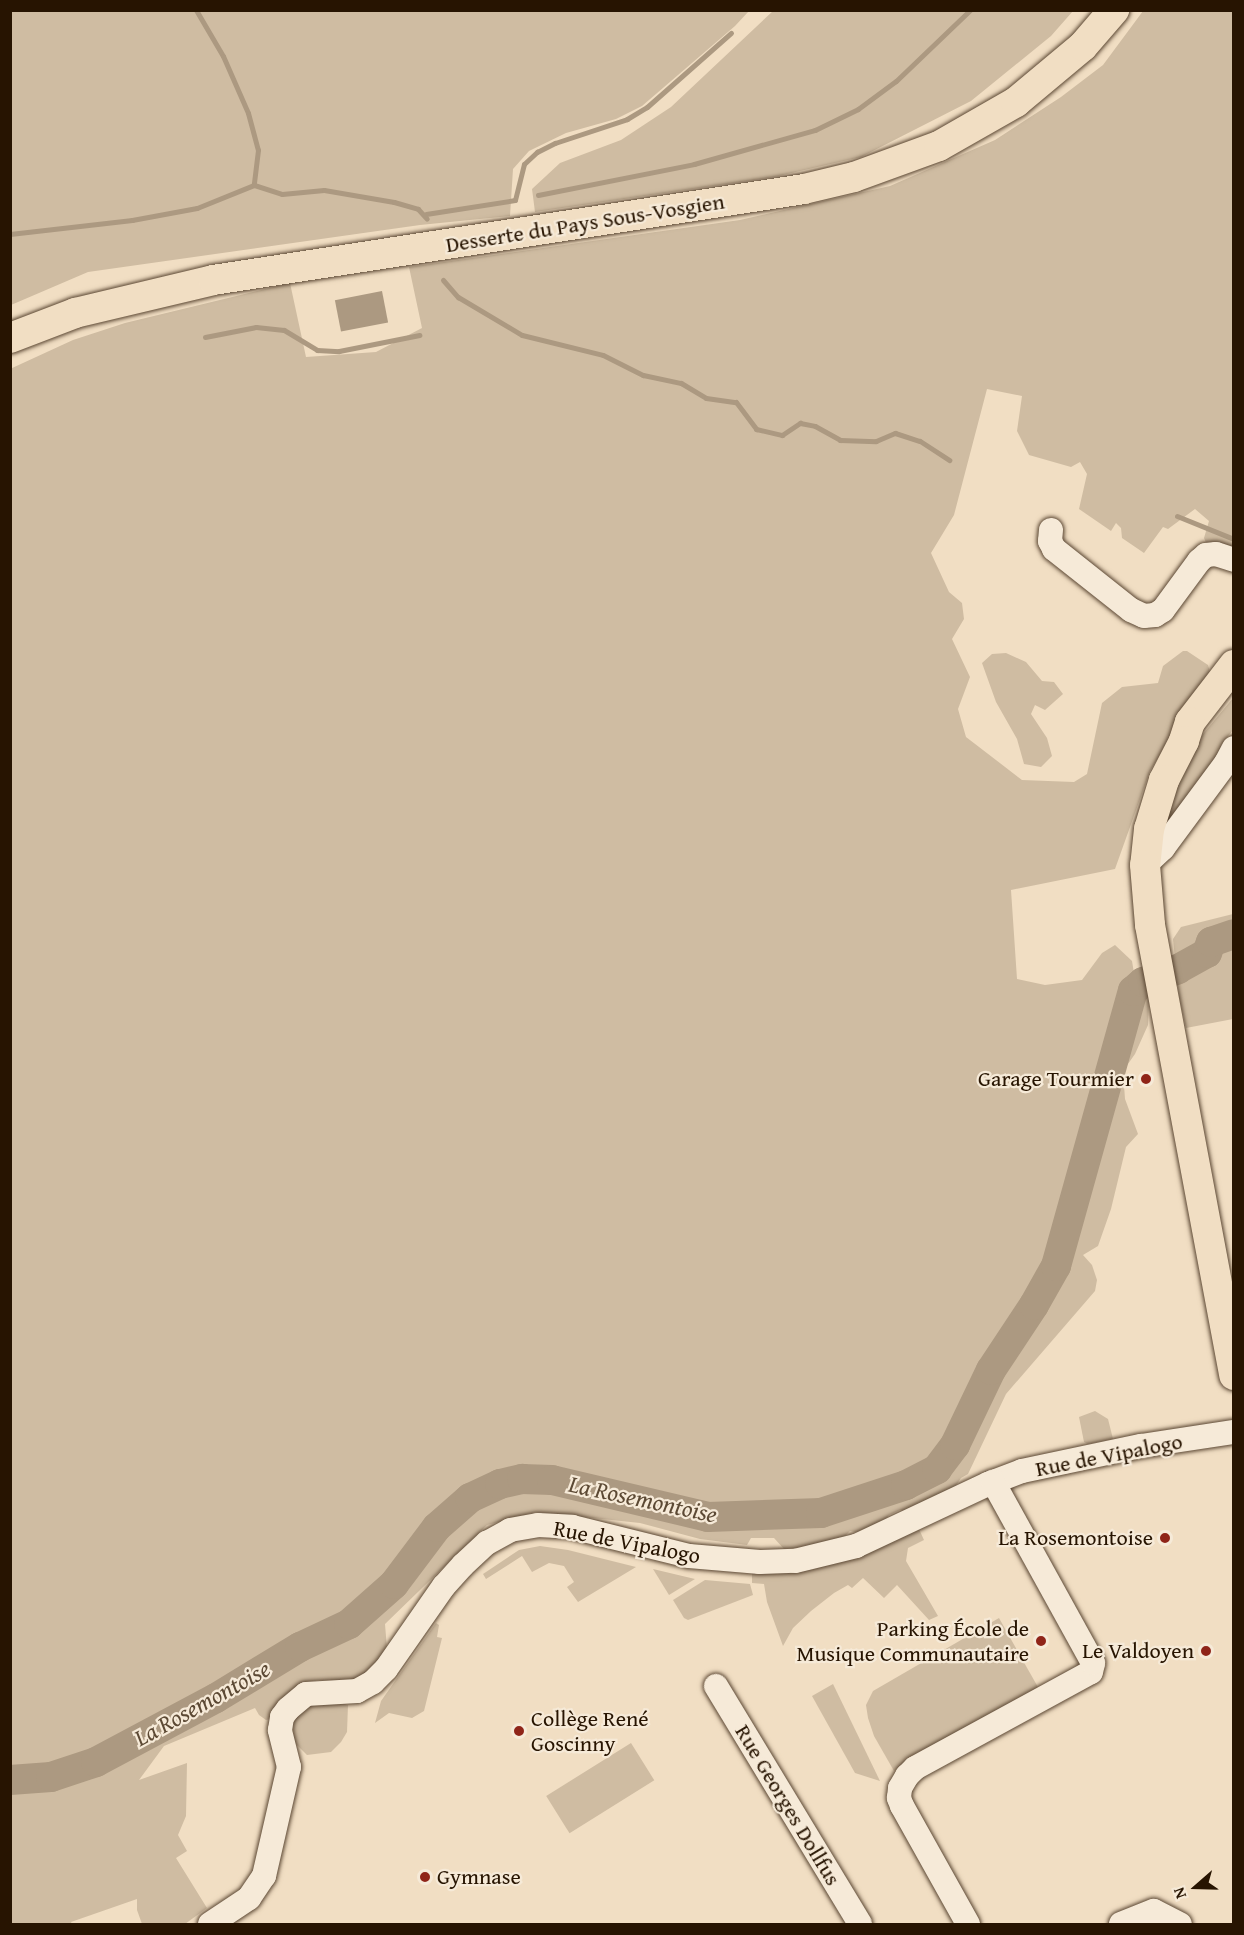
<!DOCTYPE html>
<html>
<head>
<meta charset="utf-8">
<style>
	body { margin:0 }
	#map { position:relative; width:1244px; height:1935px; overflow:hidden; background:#f1dec3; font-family:"Gentium Book Plus",serif }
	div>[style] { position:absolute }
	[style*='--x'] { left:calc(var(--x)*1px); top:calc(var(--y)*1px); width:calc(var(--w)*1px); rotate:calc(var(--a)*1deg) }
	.green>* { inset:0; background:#cfbca2; transform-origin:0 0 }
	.water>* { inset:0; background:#ac9981; transform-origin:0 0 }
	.stream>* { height:5px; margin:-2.5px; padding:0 2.5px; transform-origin:2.5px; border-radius:2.5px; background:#ac9981 }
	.river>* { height:30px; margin:-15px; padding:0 15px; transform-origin:15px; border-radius:15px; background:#ac9981 }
	.roads { filter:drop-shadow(0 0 2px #5a4632) drop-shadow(0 0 2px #5a4632) }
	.minor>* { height:24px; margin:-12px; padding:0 12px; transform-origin:12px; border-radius:12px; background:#f6ead8 }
	.major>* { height:30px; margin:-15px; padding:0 15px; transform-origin:15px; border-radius:15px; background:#f1dec3 }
	.dots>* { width:16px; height:16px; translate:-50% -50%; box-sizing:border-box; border:3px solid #f6ead8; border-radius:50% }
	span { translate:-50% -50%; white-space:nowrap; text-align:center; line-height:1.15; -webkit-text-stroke:4.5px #f6ead8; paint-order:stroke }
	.street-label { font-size:22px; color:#271401 }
	.poi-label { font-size:22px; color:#271401 }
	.right { translate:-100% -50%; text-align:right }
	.left { translate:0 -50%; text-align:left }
	.water-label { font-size:24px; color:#5c4934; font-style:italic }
	.frame { position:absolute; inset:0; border:12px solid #271401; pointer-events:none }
	.north { position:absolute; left:1166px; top:1857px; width:60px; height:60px; -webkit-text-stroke:4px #f6ead8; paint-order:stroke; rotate:250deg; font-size:16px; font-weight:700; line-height:24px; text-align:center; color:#271401 }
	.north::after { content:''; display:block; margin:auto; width:21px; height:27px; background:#271401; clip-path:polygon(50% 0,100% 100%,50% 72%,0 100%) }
</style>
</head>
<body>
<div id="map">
	<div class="green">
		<div style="clip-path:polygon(11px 10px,749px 10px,749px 11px,735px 26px,642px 106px,616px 119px,566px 133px,529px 151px,513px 169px,510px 216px,420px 225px,88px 272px,11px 305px)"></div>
		<div style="clip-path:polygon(773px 11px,1073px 11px,1051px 36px,971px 101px,861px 157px,774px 177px,535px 212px,532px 189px,560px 163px,621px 140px,671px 107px)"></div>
		<div style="clip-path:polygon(1143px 11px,1233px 11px,1233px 555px,1207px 545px,1204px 538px,1209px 521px,1195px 509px,1168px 529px,1163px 527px,1144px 553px,1122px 538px,1121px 528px,1116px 523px,1111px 531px,1079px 509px,1087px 474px,1080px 462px,1071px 467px,1029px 455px,1017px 431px,1022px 396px,987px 389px,954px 515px,931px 553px,949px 592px,962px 603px,964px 619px,952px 639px,970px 677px,958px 709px,966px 737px,1022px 780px,1074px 782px,1087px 774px,1102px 703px,1122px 687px,1158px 683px,1163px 666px,1183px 651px,1187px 651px,1208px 665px,1210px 672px,1150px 771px,1115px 869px,1011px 890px,1017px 979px,1045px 985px,1082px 980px,1102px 953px,1115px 945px,1132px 961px,1135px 979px,1119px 997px,1114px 1021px,1129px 1025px,1142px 998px,1149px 996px,1148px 1025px,1135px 1054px,1123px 1071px,1125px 1099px,1138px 1134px,1126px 1147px,1111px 1209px,1098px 1246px,1083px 1255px,1092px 1265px,1097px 1280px,1095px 1291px,1006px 1394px,968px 1474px,961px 1478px,951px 1493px,909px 1513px,900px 1510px,889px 1515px,883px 1523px,861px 1533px,850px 1531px,840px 1541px,810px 1548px,784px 1549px,774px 1538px,751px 1538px,747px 1545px,700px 1539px,640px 1523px,536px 1512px,487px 1525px,385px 1624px,387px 1649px,361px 1679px,344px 1682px,318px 1680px,302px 1683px,280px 1701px,271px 1719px,266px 1720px,259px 1715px,255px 1708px,164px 1746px,139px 1780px,187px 1763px,186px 1816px,178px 1835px,187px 1851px,176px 1858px,207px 1908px,185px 1924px,142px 1924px,137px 1910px,137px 1899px,71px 1922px,72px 1924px,11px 1924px,10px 369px,73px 340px,125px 323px,290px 283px,306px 357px,376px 352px,422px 328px,409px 267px,740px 220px,890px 186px,995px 140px,1061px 97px,1103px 65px)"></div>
		<div style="clip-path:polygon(1006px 653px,1026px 662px,1042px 681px,1054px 682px,1063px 694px,1045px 710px,1035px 705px,1031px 714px,1047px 738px,1052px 756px,1041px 767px,1024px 764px,1017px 739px,996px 702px,982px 663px,992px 654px)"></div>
		<div style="clip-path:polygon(1233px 698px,1233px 730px,1221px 745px,1222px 754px,1167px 827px,1162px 816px,1199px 739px)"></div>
		<div style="clip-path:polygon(1233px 914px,1233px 1019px,1186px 1028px,1179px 997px,1173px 939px,1181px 927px)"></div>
		<div style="clip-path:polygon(1095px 1411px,1108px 1419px,1113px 1439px,1088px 1444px,1084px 1442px,1079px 1417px)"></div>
		<div style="clip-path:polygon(918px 1527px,924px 1540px,908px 1548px,906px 1561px,938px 1616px,929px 1620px,897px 1585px,884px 1598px,863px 1578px,852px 1588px,848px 1585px,834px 1593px,811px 1611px,793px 1628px,783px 1646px,767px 1602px,764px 1584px,752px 1583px,752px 1570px)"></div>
		<div style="clip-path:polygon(540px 1546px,568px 1550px,636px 1567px,578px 1602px,567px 1587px,574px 1582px,564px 1566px,549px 1563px,532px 1572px,522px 1556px,486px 1579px,483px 1574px,519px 1550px)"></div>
		<div style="clip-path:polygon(653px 1569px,695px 1579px,669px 1595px)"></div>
		<div style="clip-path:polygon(705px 1580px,750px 1584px,753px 1595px,688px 1620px,684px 1618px,673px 1600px)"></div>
		<div style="clip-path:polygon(999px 1618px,1039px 1689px,894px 1771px,874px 1736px,868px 1718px,866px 1705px,873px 1691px)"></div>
		<div style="clip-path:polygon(436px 1623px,439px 1625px,437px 1637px,442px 1638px,424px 1711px,412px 1718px,389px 1713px,375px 1723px,381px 1701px)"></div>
		<div style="clip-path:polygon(833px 1684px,880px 1781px,855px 1773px,812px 1696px)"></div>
		<div style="clip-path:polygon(316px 1701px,333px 1701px,348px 1705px,347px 1732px,341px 1742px,331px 1752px,307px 1755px,294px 1742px,293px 1723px,299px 1714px)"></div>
		<div style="left:631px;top:1743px;width:44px;height:100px;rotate:58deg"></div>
	</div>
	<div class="water">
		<div style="left:382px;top:291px;width:32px;height:48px;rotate:79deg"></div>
	</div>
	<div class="stream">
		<div style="--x:196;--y:10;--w:53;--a:59.6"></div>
		<div style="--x:223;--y:56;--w:62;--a:66.3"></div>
		<div style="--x:248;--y:113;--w:38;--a:75"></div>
		<div style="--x:258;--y:150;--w:35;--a:97"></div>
		<div style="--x:538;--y:195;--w:159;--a:-11.2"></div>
		<div style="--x:694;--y:164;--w:126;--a:-15.7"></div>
		<div style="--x:815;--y:130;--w:48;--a:-26"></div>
		<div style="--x:858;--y:109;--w:47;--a:-36.4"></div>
		<div style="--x:896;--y:81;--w:103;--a:-43.8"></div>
		<div style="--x:426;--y:214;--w:90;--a:-8.9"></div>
		<div style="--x:515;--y:200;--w:37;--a:-76"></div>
		<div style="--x:524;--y:164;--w:18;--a:-43"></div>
		<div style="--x:537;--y:152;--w:20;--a:-27"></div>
		<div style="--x:555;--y:143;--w:76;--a:-18.4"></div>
		<div style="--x:627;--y:119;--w:23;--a:-31"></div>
		<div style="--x:647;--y:107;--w:112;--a:-41.4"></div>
		<div style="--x:10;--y:234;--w:123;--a:-6.5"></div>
		<div style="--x:132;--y:220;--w:66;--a:-10.5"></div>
		<div style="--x:197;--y:208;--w:61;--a:-22"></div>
		<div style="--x:254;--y:185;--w:29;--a:18"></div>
		<div style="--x:282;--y:194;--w:42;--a:-5.4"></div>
		<div style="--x:324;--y:190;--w:71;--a:9.7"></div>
		<div style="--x:394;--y:202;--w:25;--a:16"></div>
		<div style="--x:418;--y:209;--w:13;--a:48"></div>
		<div style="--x:443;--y:280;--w:23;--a:49"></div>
		<div style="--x:458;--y:297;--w:74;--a:30.7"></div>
		<div style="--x:522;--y:335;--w:83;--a:13.9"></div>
		<div style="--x:603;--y:355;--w:45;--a:26.6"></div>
		<div style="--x:643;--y:375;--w:39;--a:12"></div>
		<div style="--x:681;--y:383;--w:29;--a:31"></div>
		<div style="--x:706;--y:398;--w:30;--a:8"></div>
		<div style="--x:736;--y:402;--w:34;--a:53"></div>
		<div style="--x:756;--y:429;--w:27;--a:13"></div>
		<div style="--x:782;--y:435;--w:22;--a:-34"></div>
		<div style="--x:800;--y:423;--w:15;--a:11"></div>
		<div style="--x:815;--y:426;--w:29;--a:29"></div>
		<div style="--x:840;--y:440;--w:36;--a:2"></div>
		<div style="--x:876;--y:441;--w:21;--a:-23"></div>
		<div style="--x:895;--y:433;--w:26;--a:18"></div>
		<div style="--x:920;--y:441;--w:35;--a:33"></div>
		<div style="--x:205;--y:337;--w:52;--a:-11.1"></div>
		<div style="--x:256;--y:327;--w:28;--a:6"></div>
		<div style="--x:284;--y:330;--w:39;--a:31"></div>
		<div style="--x:317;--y:350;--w:22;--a:3"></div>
		<div style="--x:339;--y:351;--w:82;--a:-11.3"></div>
		<div style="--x:1177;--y:516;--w:61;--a:22"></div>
	</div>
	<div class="river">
		<div style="--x:10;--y:1780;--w:41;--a:-4.2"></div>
		<div style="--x:51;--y:1777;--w:47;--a:-18.4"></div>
		<div style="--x:96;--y:1762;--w:136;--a:-28.1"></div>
		<div style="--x:216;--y:1698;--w:98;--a:-31.3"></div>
		<div style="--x:300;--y:1647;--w:54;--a:-25.1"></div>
		<div style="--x:349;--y:1624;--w:60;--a:-41.6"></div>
		<div style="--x:394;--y:1584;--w:71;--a:-53"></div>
		<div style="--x:437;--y:1527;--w:44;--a:-41.3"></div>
		<div style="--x:470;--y:1498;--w:33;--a:-25"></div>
		<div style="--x:500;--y:1484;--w:23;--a:-13"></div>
		<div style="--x:522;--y:1479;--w:30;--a:2"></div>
		<div style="--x:552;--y:1480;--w:160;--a:13.3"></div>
		<div style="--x:708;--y:1517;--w:113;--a:-2"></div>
		<div style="--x:821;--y:1513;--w:89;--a:-18.2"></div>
		<div style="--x:906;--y:1485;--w:35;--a:-27"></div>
		<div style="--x:937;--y:1469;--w:30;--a:-53"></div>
		<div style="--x:955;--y:1445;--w:83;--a:-64.4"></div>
		<div style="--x:991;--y:1370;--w:78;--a:-56.5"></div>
		<div style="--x:1034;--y:1305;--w:45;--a:-60.6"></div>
		<div style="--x:1056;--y:1266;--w:286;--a:-74.4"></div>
		<div style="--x:1133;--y:991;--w:13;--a:-42"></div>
		<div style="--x:1143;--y:982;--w:37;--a:-20"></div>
		<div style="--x:1178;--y:969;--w:33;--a:-29"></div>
		<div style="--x:1207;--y:953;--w:12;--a:-70"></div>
		<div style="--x:1211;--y:942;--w:24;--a:-19"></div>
	</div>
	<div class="roads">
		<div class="minor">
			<div style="--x:1051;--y:530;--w:11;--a:95"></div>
			<div style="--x:1050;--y:541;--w:9;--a:63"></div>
			<div style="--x:1054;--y:549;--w:98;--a:38.4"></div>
			<div style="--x:1131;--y:610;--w:14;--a:25"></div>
			<div style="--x:1144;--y:616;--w:11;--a:-5"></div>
			<div style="--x:1155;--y:615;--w:9;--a:-32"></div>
			<div style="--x:1163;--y:610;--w:61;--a:-53.7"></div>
			<div style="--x:1199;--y:561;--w:9;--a:-41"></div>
			<div style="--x:1206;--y:555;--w:10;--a:-6"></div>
			<div style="--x:1216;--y:554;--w:19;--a:18"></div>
			<div style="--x:1145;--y:865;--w:25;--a:-43"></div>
			<div style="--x:1163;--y:848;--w:106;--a:-53.5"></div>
			<div style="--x:1226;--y:763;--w:17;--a:-62"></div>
			<div style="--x:716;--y:1686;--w:278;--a:58.8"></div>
			<div style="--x:210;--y:1924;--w:47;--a:-33.7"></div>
			<div style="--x:249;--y:1898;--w:27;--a:-56"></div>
			<div style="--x:264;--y:1876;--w:112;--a:-77.1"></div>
			<div style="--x:289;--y:1767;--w:38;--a:-104"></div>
			<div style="--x:280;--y:1730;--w:13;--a:-81"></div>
			<div style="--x:282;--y:1717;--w:10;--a:-53"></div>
			<div style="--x:288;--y:1709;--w:23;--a:-40"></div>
			<div style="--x:306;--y:1694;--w:51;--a:-3.4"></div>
			<div style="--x:357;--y:1691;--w:18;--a:-29"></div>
			<div style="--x:373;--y:1682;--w:18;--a:-45"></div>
			<div style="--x:386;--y:1669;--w:101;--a:-55.1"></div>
			<div style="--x:444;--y:1586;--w:28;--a:-48"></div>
			<div style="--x:463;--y:1565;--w:33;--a:-43"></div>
			<div style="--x:487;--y:1543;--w:26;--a:-29"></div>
			<div style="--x:510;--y:1530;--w:28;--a:-10"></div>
			<div style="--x:538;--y:1525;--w:34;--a:3"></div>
			<div style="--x:572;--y:1527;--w:121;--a:13.9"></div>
			<div style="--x:689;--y:1556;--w:71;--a:4.8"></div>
			<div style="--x:760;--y:1562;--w:35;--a:-2"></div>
			<div style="--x:795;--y:1561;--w:63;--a:-13.8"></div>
			<div style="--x:856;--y:1546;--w:146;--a:-25.2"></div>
			<div style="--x:988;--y:1484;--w:36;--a:-21"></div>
			<div style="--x:1022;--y:1471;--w:122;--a:-11.9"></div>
			<div style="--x:1141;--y:1446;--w:94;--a:-8.6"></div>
			<div style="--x:968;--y:1924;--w:135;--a:-119.2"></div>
			<div style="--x:902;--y:1806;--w:9;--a:-111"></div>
			<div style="--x:899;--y:1798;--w:10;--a:-84"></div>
			<div style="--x:900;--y:1788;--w:14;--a:-60"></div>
			<div style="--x:907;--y:1776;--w:11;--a:-45"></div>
			<div style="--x:915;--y:1768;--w:200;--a:-28.6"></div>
			<div style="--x:1091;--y:1672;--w:9;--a:-77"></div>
			<div style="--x:1093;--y:1663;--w:207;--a:-118.9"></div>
			<div style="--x:1121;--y:1924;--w:35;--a:-22"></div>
			<div style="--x:1154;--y:1911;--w:29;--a:27"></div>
		</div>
		<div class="major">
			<div style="--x:10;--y:338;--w:70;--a:-21"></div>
			<div style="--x:75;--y:313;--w:142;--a:-13.4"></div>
			<div style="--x:213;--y:280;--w:598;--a:-8.75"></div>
			<div style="--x:804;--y:189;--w:51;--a:-13.5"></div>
			<div style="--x:854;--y:177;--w:90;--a:-20"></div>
			<div style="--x:939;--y:146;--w:89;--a:-29.7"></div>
			<div style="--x:1016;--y:102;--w:87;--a:-39.9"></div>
			<div style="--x:1083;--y:46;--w:48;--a:-49.3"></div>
			<div style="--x:1234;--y:665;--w:72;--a:127.7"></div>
			<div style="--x:1190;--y:722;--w:20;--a:108"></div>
			<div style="--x:1184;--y:741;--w:44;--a:117.1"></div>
			<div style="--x:1164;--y:780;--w:51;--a:107"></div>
			<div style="--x:1149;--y:829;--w:36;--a:96"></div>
			<div style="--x:1145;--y:865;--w:60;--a:85.2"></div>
			<div style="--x:1150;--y:925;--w:458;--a:79.4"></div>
		</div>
	</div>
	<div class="dots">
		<div style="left:1146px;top:1079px;background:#8f2418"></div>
		<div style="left:1165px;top:1538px;background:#8f2418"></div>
		<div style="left:1041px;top:1641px;background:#8f2418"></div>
		<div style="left:1206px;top:1651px;background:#8f2418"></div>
		<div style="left:519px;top:1731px;background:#8f2418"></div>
		<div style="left:425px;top:1877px;background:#8f2418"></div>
	</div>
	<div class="street-label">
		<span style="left:585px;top:223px;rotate:-9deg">Desserte du Pays Sous-Vosgien</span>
		<span style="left:1109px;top:1455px;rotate:-11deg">Rue de Vipalogo</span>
		<span style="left:627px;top:1542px;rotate:11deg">Rue de Vipalogo</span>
		<span style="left:788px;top:1805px;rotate:59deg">Rue Georges Dollfus</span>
	</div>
	<div class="poi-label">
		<span class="right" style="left:1134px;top:1079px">Garage Tourmier</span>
		<span class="right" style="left:1153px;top:1538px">La Rosemontoise</span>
		<span class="right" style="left:1029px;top:1641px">Parking École de<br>Musique Communautaire</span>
		<span class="right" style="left:1194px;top:1651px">Le Valdoyen</span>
		<span class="left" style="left:531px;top:1731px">Collège René<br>Goscinny</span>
		<span class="left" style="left:437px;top:1877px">Gymnase</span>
	</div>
	<div class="water-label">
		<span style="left:643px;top:1499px;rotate:12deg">La Rosemontoise</span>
		<span style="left:202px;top:1703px;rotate:-29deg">La Rosemontoise</span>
	</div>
	<div class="frame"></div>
	<div class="north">N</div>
</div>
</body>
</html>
